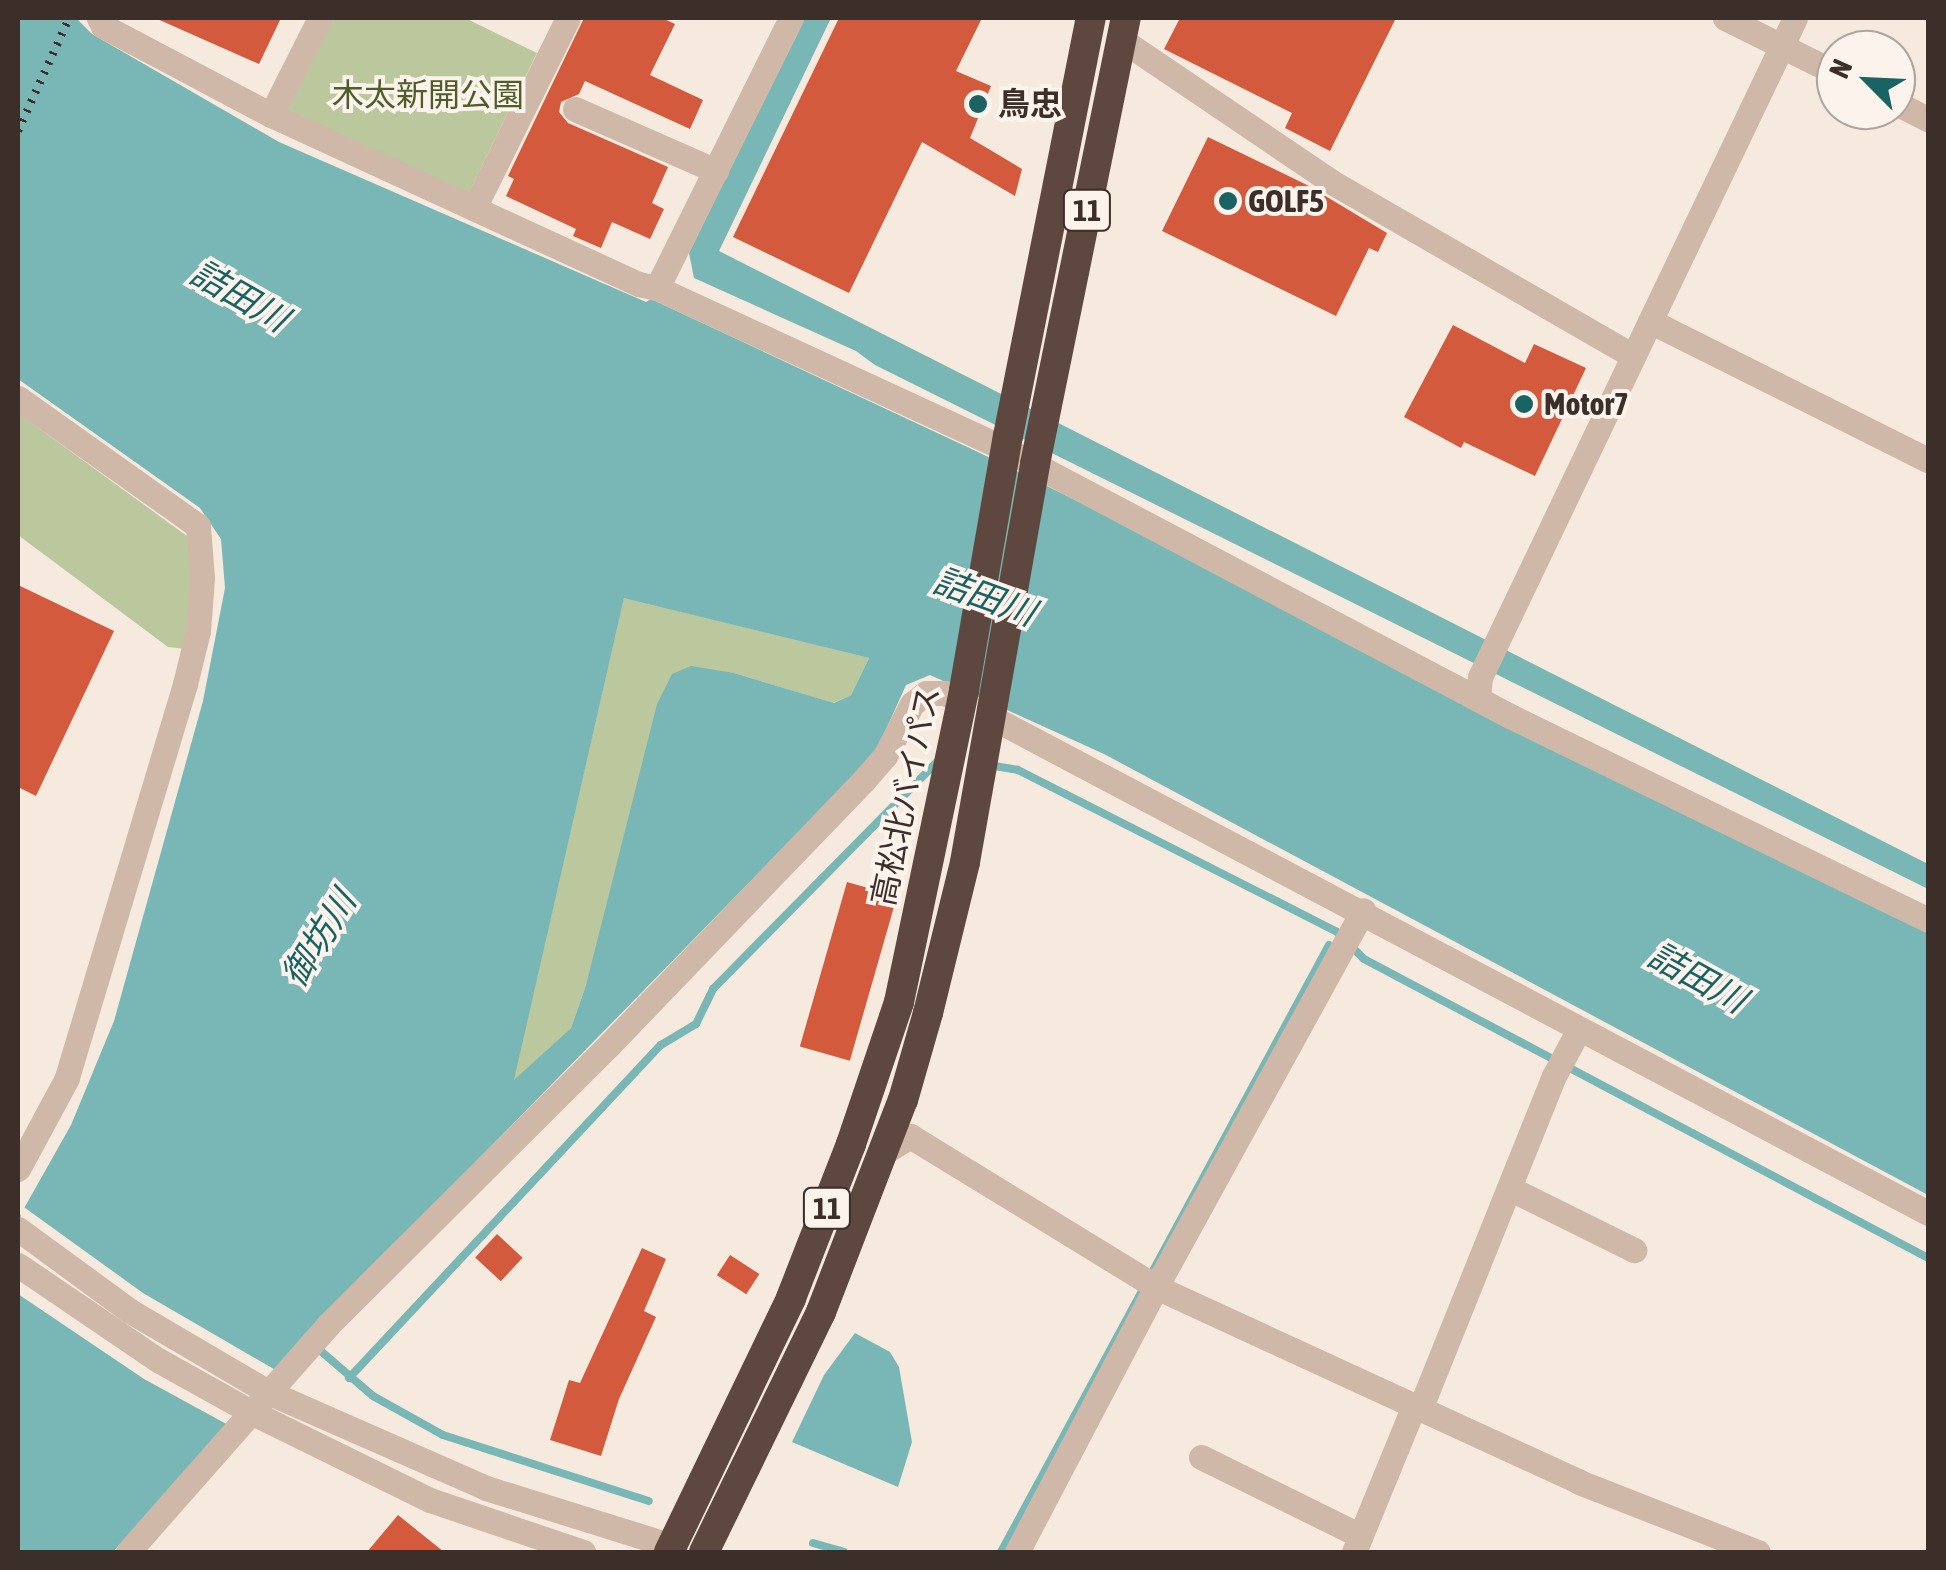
<!DOCTYPE html>
<html>
<head>
<meta charset="utf-8">
<style>
	body { margin:0 }
	#map { position:relative; width:1946px; height:1570px; overflow:hidden; background:#f6e9de; font-family:"Asap Condensed","Noto Sans JP",sans-serif }
	div>[style] { position:absolute }
	[style*='--x'] { left:calc(var(--x)*1px); top:calc(var(--y)*1px); width:calc(var(--w)*1px); rotate:calc(var(--a)*1deg) }
	.green>* { inset:0; background:#bbc79c }
	.water>* { inset:0; background:#79b7b6 }
	.pier>* { inset:0; background:#f6e9de }
	.stream>* { height:8px; margin:-4px; padding:0 4px; transform-origin:4px; border-radius:4px; background:#79b7b6 }
	.building>* { inset:0; background:#d45a3e; transform-origin:0 0 }
	.minor>* { height:25px; margin:-12.5px; padding:0 12.5px; transform-origin:12.5px; border-radius:12.5px; background:#d0b8a8 }
	.highway>* { height:30px; margin:-15px; padding:0 15px; transform-origin:15px; border-radius:15px; background:#5e473f }
	.rail>* { height:8px; margin-top:-4px; transform-origin:0; background:repeating-linear-gradient(90deg,#3c2e29 0 2.5px,transparent 0 10.5px) }
	.dots>* { width:28px; height:28px; translate:-50% -50%; box-sizing:border-box; border:5px solid #fcf4ec; border-radius:50% }
	span { translate:-50% -50%; white-space:nowrap; text-align:center; line-height:1.15; -webkit-text-stroke:8px #fcf4ec; paint-order:stroke }
	.shield-label span { padding:2px 8px; background:#fcf4ec; border:2px solid; border-radius:8px; -webkit-text-stroke-width:0 }
	.shield-label { font-size:30px; color:#3c2e29; font-weight:700 }
	.park-label { font-size:32px; color:#4d5e29 }
	.poi-label { font-size:32px; color:#3c2e29; font-weight:700 }
	.left { translate:0 -50%; text-align:left }
	.street-label { font-size:32px; color:#3c2e29 }
	.water-label { font-size:35px; color:#196363; font-style:italic }
	.frame { position:absolute; inset:0; border:20px solid #3c2e29; pointer-events:none }
	.north { position:absolute; left:1816px; top:30px; width:100px; height:100px; box-sizing:border-box; background:#fcf4ec; border:2px solid #afa59e; border-radius:50%; rotate:294deg; font-size:28px; font-weight:700; line-height:40px; text-align:center; color:#3c2e29 }
	.north::after { content:''; display:block; margin:auto; width:35px; height:45px; background:#196363; clip-path:polygon(50% 0,100% 100%,50% 72%,0 100%) }
</style>
</head>
<body>
<div id="map">
	<div class="green">
		<div style="clip-path:polygon(334px 18px,465px 18px,537px 53px,466px 198px,286px 114px)"></div>
		<div style="clip-path:polygon(18px 413px,191px 539px,197px 609px,186px 649px,168px 647px,18px 535px)"></div>
		<div style="clip-path:polygon(624px 597px,869px 658px,851px 695px,833px 703px,734px 673px,586px 985px,571px 1028px,513px 1082px)"></div>
	</div>
	<div class="water">
		<div style="clip-path:polygon(evenodd,18px 18px,76px 18px,92px 34px,279px 142px,646px 302px,651px 299px,978px 452px,1478px 699px,1928px 932px,1928px 1195px,1104px 754px,930px 675px,906px 685px,875px 754px,322px 1319px,113px 1552px,18px 1552px,18px 1219px,71px 1125px,114px 1021px,203px 701px,225px 588px,221px 539px,200px 508px,18px 379px,18px 18px,624px 598px,869px 658px,851px 695px,834px 703px,734px 673px,691px 666px,672px 674px,657px 704px,586px 985px,571px 1028px,514px 1080px,624px 598px)"></div>
		<div style="clip-path:polygon(804px 18px,831px 18px,719px 251px,1928px 864px,1928px 889px,875px 365px,856px 351px,694px 278px,689px 253px)"></div>
		<div style="clip-path:polygon(855px 1333px,890px 1352px,899px 1367px,912px 1442px,898px 1487px,792px 1442px,824px 1375px)"></div>
	</div>
	<div class="pier">
		<div style="clip-path:polygon(21px 1205px,143px 1293px,279px 1372px,230px 1426px,144px 1379px,18px 1294px)"></div>
	</div>
	<div class="stream">
		<div style="--x:988;--y:765;--w:30;--a:9"></div>
		<div style="--x:1018;--y:770;--w:358;--a:26.9"></div>
		<div style="--x:1337;--y:932;--w:38;--a:45"></div>
		<div style="--x:1364;--y:959;--w:638;--a:27.93"></div>
		<div style="--x:315;--y:1346;--w:77;--a:40.8"></div>
		<div style="--x:373;--y:1396;--w:80;--a:29.1"></div>
		<div style="--x:443;--y:1435;--w:216;--a:17.8"></div>
		<div style="--x:349;--y:1378;--w:456;--a:-46.9"></div>
		<div style="--x:661;--y:1045;--w:41;--a:-31"></div>
		<div style="--x:696;--y:1024;--w:39;--a:-64"></div>
		<div style="--x:713;--y:989;--w:319;--a:-45.4"></div>
		<div style="--x:813;--y:1543;--w:32;--a:16"></div>
		<div style="--x:1001;--y:1552;--w:690;--a:-61.61"></div>
	</div>
	<div class="building">
		<div style="clip-path:polygon(155px 18px,281px 18px,259px 64px)"></div>
		<div style="clip-path:polygon(584px 18px,662px 18px,675px 24px,650px 75px,703px 100px,690px 129px,585px 81px,579px 94px,561px 102px,559px 112px,568px 123px,668px 167px,652px 203px,664px 209px,650px 239px,612px 222px,601px 248px,573px 236px,576px 229px,506px 196px,514px 179px,508px 176px)"></div>
		<div style="clip-path:polygon(839px 18px,982px 18px,956px 71px,991px 86px,970px 138px,1022px 169px,1015px 196px,922px 142px,849px 293px,733px 237px)"></div>
		<div style="clip-path:polygon(1180px 18px,1396px 18px,1330px 151px,1285px 128px,1292px 113px,1164px 49px)"></div>
		<div style="clip-path:polygon(1208px 137px,1307px 185px,1387px 233px,1378px 252px,1369px 248px,1336px 316px,1162px 231px)"></div>
		<div style="clip-path:polygon(1453px 325px,1525px 363px,1534px 344px,1586px 368px,1535px 476px,1464px 442px,1461px 448px,1404px 417px)"></div>
		<div style="clip-path:polygon(18px 585px,114px 631px,36px 796px,18px 787px)"></div>
		<div style="left:847px;top:882px;width:52px;height:171px;rotate:16deg"></div>
		<div style="left:497px;top:1234px;width:35px;height:32px;rotate:43deg"></div>
		<div style="clip-path:polygon(642px 1248px,666px 1259px,644px 1311px,656px 1317px,619px 1399px,601px 1456px,550px 1440px,569px 1380px,580px 1383px)"></div>
		<div style="left:730px;top:1255px;width:35px;height:24px;rotate:33deg"></div>
		<div style="clip-path:polygon(398px 1515px,444px 1552px,367px 1552px)"></div>
	</div>
	<div class="minor">
		<div style="--x:99;--y:18;--w:9;--a:63"></div>
		<div style="--x:103;--y:26;--w:190;--a:27.9"></div>
		<div style="--x:271;--y:115;--w:405;--a:24.7"></div>
		<div style="--x:639;--y:284;--w:18;--a:13"></div>
		<div style="--x:791;--y:18;--w:301;--a:116.4"></div>
		<div style="--x:657;--y:288;--w:383;--a:24.8"></div>
		<div style="--x:1005;--y:449;--w:571;--a:27.87"></div>
		<div style="--x:1510;--y:716;--w:465;--a:26"></div>
		<div style="--x:1725;--y:18;--w:124;--a:26.4"></div>
		<div style="--x:1122;--y:40;--w:251;--a:34.1"></div>
		<div style="--x:1330;--y:181;--w:350;--a:30"></div>
		<div style="--x:1896;--y:103;--w:36;--a:27"></div>
		<div style="--x:575;--y:109;--w:154;--a:23.7"></div>
		<div style="--x:271;--y:115;--w:109;--a:-63.2"></div>
		<div style="--x:474;--y:208;--w:212;--a:-63.7"></div>
		<div style="--x:1650;--y:321;--w:311;--a:26.6"></div>
		<div style="--x:18;--y:398;--w:221;--a:35.4"></div>
		<div style="--x:198;--y:526;--w:52;--a:85.6"></div>
		<div style="--x:202;--y:578;--w:53;--a:94.3"></div>
		<div style="--x:198;--y:631;--w:55;--a:103.8"></div>
		<div style="--x:185;--y:684;--w:411;--a:106.7"></div>
		<div style="--x:67;--y:1078;--w:103;--a:118.3"></div>
		<div style="--x:1478;--y:699;--w:22;--a:-85"></div>
		<div style="--x:1480;--y:677;--w:730;--a:-64.45"></div>
		<div style="--x:993;--y:718;--w:1058;--a:27.9"></div>
		<div style="--x:883;--y:1153;--w:32;--a:-32"></div>
		<div style="--x:910;--y:1136;--w:289;--a:31.5"></div>
		<div style="--x:1156;--y:1287;--w:466;--a:24.7"></div>
		<div style="--x:1579;--y:1482;--w:192;--a:21.4"></div>
		<div style="--x:1509;--y:1188;--w:140;--a:26.4"></div>
		<div style="--x:18;--y:1229;--w:139;--a:36.2"></div>
		<div style="--x:130;--y:1311;--w:162;--a:30.4"></div>
		<div style="--x:270;--y:1393;--w:236;--a:23.7"></div>
		<div style="--x:486;--y:1488;--w:195;--a:17.3"></div>
		<div style="--x:18;--y:1265;--w:169;--a:34.2"></div>
		<div style="--x:158;--y:1360;--w:109;--a:29.2"></div>
		<div style="--x:253;--y:1413;--w:197;--a:26.2"></div>
		<div style="--x:430;--y:1500;--w:162;--a:18.8"></div>
		<div style="--x:1420;--y:1409;--w:359;--a:-68.1"></div>
		<div style="--x:1554;--y:1076;--w:53;--a:-62"></div>
		<div style="--x:1201;--y:1457;--w:178;--a:26.3"></div>
		<div style="--x:128;--y:1552;--w:303;--a:-48.6"></div>
		<div style="--x:328;--y:1325;--w:398;--a:-44.9"></div>
		<div style="--x:610;--y:1044;--w:366;--a:-46.1"></div>
		<div style="--x:864;--y:780;--w:32;--a:-49"></div>
		<div style="--x:885;--y:756;--w:59;--a:-62.6"></div>
		<div style="--x:912;--y:704;--w:18;--a:-38"></div>
		<div style="--x:926;--y:693;--w:19;--a:0"></div>
		<div style="--x:945;--y:693;--w:18;--a:27"></div>
		<div style="--x:1017;--y:1552;--w:299;--a:-62.3"></div>
		<div style="--x:1156;--y:1287;--w:430;--a:-61.2"></div>
		<div style="--x:1354;--y:1552;--w:158;--a:-67.7"></div>
	</div>
	<div class="highway">
		<div style="--x:669;--y:1552;--w:282;--a:-64.3"></div>
		<div style="--x:791;--y:1298;--w:165;--a:-68.7"></div>
		<div style="--x:851;--y:1144;--w:150;--a:-71.3"></div>
		<div style="--x:899;--y:1002;--w:319;--a:-78.2"></div>
		<div style="--x:964;--y:690;--w:258;--a:-80.2"></div>
		<div style="--x:1008;--y:436;--w:426;--a:-78.8"></div>
		<div style="--x:704;--y:1552;--w:267;--a:-64"></div>
		<div style="--x:821;--y:1312;--w:227;--a:-68.9"></div>
		<div style="--x:903;--y:1100;--w:91;--a:-74"></div>
		<div style="--x:928;--y:1013;--w:155;--a:-76.2"></div>
		<div style="--x:965;--y:862;--w:404;--a:-80"></div>
		<div style="--x:1035;--y:464;--w:455;--a:-78.5"></div>
	</div>
	<div class="rail">
		<div style="--x:18;--y:131;--w:124;--a:-65.7"></div>
	</div>
	<div class="dots">
		<div style="left:978px;top:104px;background:#196363"></div>
		<div style="left:1228px;top:201px;background:#196363"></div>
		<div style="left:1524px;top:404px;background:#196363"></div>
	</div>
	<div class="shield-label">
		<span style="left:1087px;top:210px">11</span>
		<span style="left:827px;top:1208px">11</span>
	</div>
	<div class="park-label">
		<span style="left:428px;top:95px">木太新開公園</span>
	</div>
	<div class="poi-label">
		<span class="left" style="left:998px;top:104px">鳥忠</span>
		<span class="left" style="left:1248px;top:201px">GOLF5</span>
		<span class="left" style="left:1544px;top:404px">Motor7</span>
	</div>
	<div class="street-label">
		<span style="left:906px;top:796px;rotate:-78deg">高松北バイパス</span>
	</div>
	<div class="water-label">
		<span style="left:240px;top:295px;rotate:30deg">詰田川</span>
		<span style="left:985px;top:596px;rotate:20deg">詰田川</span>
		<span style="left:318px;top:938px;rotate:-58deg">御坊川</span>
		<span style="left:1698px;top:977px;rotate:29deg">詰田川</span>
	</div>
	<div class="frame"></div>
	<div class="north">N</div>
</div>
</body>
</html>
